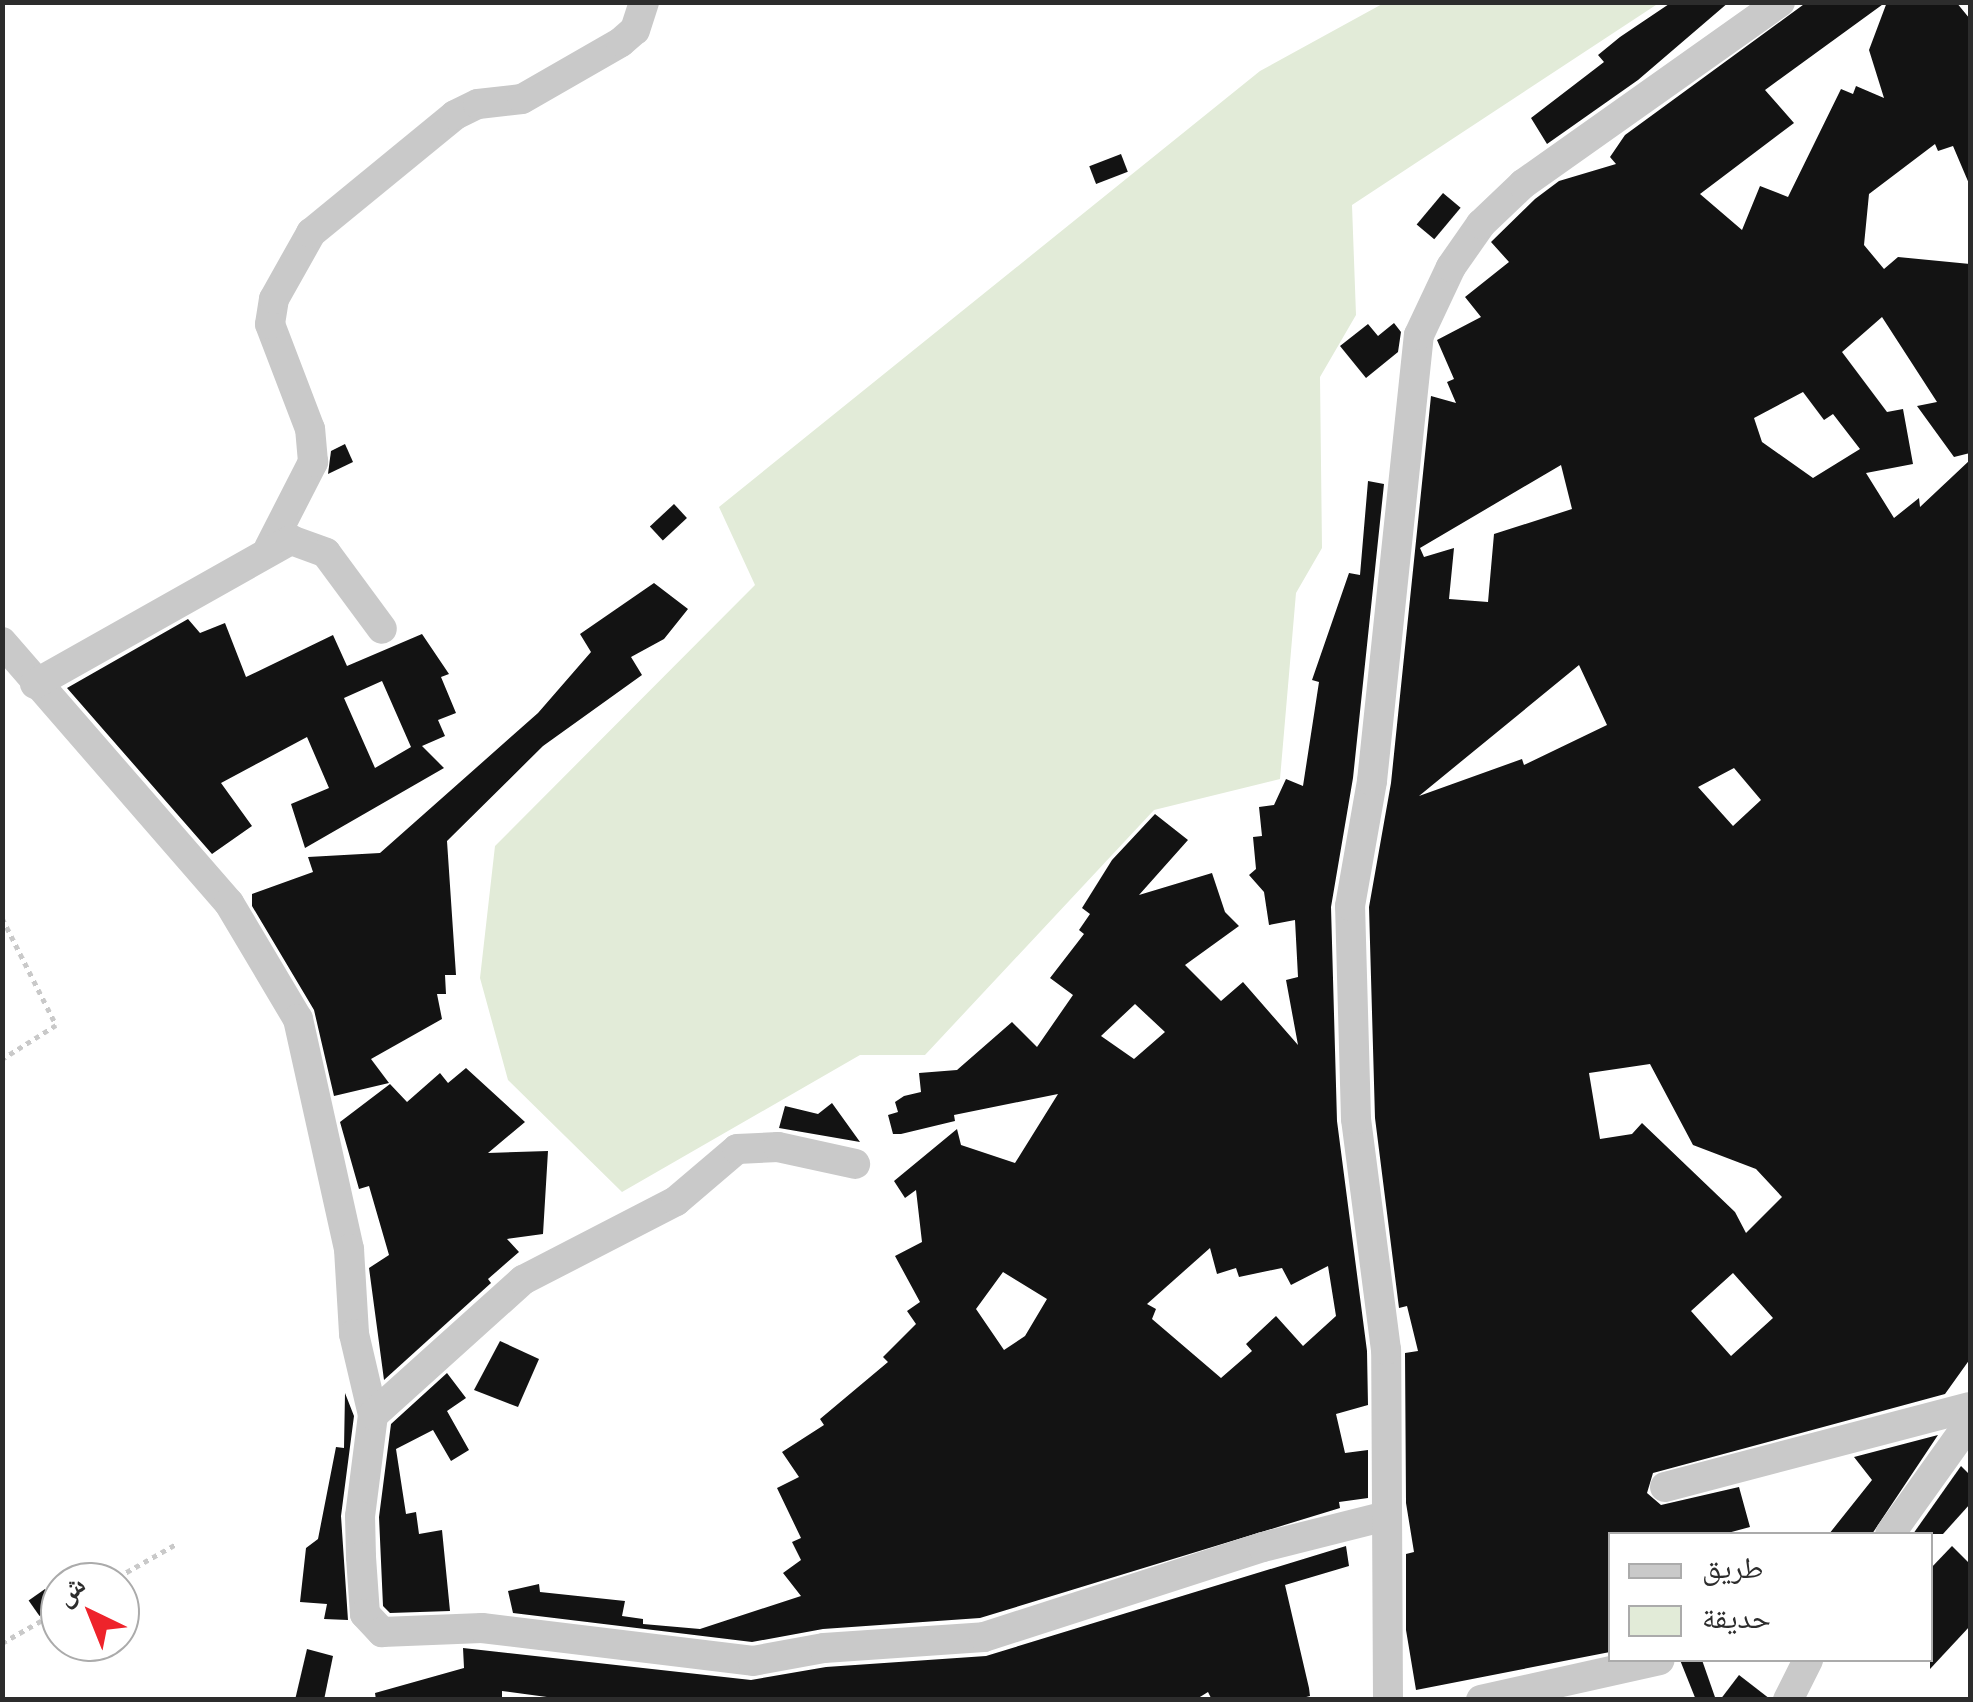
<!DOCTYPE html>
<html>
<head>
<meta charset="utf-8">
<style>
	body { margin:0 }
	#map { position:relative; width:1973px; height:1702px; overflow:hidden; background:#fff; font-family:"Alegreya Sans","Noto Naskh Arabic",sans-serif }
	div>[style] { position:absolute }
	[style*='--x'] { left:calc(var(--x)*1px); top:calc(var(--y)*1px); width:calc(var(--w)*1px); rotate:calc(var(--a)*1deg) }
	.green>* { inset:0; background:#e2ebd8 }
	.building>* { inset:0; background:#131313; transform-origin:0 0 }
	.path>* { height:5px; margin-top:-2.5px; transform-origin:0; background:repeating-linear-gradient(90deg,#c9c9c9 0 5px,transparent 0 10px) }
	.street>* { height:30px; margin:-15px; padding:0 15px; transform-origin:15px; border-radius:15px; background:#c9c9c9 }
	span { translate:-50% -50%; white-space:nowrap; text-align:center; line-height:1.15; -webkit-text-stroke:10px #fff; paint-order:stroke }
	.frame { position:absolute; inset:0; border:5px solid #2c2c2c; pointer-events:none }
	.legend { position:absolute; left:1608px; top:1532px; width:325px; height:130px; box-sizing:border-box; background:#fff; border:2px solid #ababab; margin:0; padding:12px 18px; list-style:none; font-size:30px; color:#2c2c2c }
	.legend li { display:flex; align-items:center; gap:20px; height:50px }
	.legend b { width:50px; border:2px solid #ababab }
	.north { position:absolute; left:40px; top:1562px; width:100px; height:100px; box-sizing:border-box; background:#fff; border:2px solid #ababab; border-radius:50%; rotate:317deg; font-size:28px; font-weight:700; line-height:40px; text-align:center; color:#2c2c2c }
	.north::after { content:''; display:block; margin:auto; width:35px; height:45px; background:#ee232b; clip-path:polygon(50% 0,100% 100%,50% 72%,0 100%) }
</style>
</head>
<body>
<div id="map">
	<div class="green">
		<div style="clip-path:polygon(1384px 3px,1659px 3px,1352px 205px,1356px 315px,1320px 377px,1322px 548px,1296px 593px,1280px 779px,1154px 810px,925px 1055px,860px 1055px,622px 1192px,508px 1080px,480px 978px,495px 846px,755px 585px,719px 507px,1260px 71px)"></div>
	</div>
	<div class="building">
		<div style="clip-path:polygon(1672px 2px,1729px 2px,1638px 80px,1547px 144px,1531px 118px,1604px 62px,1598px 55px,1620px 37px)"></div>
		<div style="clip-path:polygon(evenodd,1807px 2px,1886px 2px,1765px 90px,1794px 123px,1700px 194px,1742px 230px,1760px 186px,1788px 197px,1841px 89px,1853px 94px,1856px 86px,1884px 98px,1869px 50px,1887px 2px,1956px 2px,1970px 19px,1970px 186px,1953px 146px,1938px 151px,1935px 144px,1869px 194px,1864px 245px,1884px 269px,1898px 257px,1970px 264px,1970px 453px,1954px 457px,1917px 406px,1937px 402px,1882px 317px,1842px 352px,1887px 412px,1903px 409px,1913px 464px,1866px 473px,1894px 518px,1919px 498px,1920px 507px,1970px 460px,1970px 1359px,1945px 1394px,1653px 1473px,1647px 1493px,1661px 1505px,1739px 1487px,1750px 1527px,1724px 1534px,1610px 1534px,1610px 1652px,1416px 1690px,1406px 1630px,1406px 1554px,1414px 1552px,1406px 1503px,1405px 1353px,1418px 1351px,1407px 1306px,1399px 1308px,1375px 1118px,1369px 907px,1391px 783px,1431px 396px,1456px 403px,1447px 382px,1454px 379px,1437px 340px,1481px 317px,1465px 297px,1509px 262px,1491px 242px,1535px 199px,1559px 181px,1616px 164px,1610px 157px,1625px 135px,1807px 2px,1803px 392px,1824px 420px,1833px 414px,1860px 449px,1813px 478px,1762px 442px,1754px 418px,1803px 392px,1807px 2px,1561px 465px,1572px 509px,1494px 534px,1488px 602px,1449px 599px,1454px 548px,1424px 557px,1420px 548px,1561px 465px,1807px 2px,1579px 665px,1607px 725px,1524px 765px,1522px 759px,1419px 796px,1579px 665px,1807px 2px,1734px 768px,1761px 800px,1733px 826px,1698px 787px,1734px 768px,1807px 2px,1650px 1064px,1693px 1145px,1756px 1169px,1782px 1197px,1746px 1233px,1735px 1212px,1642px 1123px,1632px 1134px,1600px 1139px,1589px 1073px,1650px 1064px,1807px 2px,1733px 1273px,1773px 1318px,1731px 1356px,1691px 1311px,1733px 1273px)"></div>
		<div style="left:1121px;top:154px;width:19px;height:34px;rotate:69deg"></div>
		<div style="left:1443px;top:193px;width:23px;height:41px;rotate:40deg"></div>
		<div style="clip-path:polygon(1394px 323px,1401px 332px,1398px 352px,1366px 378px,1340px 346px,1368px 324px,1378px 336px)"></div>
		<div style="clip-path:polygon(345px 444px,353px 462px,328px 474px,331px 451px)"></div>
		<div style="clip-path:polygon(evenodd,1368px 481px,1384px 484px,1353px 778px,1331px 907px,1337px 1121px,1367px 1351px,1368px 1405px,1336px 1414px,1345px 1453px,1368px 1450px,1368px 1498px,1339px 1502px,1340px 1508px,980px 1618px,823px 1629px,752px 1642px,513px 1613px,508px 1591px,539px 1584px,540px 1592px,625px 1601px,622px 1616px,643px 1619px,643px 1624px,700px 1629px,801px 1596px,783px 1573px,801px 1560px,792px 1542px,801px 1538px,777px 1488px,799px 1477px,782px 1452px,824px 1425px,820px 1419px,888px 1362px,883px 1357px,916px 1324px,907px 1311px,920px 1302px,895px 1256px,922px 1242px,916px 1190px,905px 1198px,894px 1181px,957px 1129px,961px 1145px,1015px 1163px,1058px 1094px,954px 1115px,955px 1121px,901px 1134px,893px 1134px,888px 1115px,898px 1112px,895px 1102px,904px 1096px,921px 1092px,919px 1073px,957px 1070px,1012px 1022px,1037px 1047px,1073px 995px,1050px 978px,1084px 934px,1079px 930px,1090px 914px,1082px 908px,1112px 860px,1155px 814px,1188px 840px,1139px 895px,1212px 873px,1225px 912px,1239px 926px,1185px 965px,1221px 1001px,1243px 982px,1298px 1045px,1286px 980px,1298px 977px,1295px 920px,1269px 925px,1264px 892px,1249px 875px,1256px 869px,1253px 837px,1262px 836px,1259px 807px,1274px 805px,1286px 779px,1303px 786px,1319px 682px,1312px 680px,1349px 573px,1360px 575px,1368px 481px,1135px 1004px,1165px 1032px,1134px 1059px,1101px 1036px,1135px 1004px,1368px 481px,1210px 1248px,1217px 1274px,1236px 1268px,1239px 1277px,1282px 1268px,1291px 1285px,1328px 1266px,1336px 1316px,1303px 1346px,1276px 1316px,1246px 1344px,1252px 1351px,1221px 1378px,1152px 1319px,1156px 1309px,1147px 1304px,1210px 1248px,1368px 481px,1003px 1272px,1047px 1299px,1025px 1336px,1004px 1350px,976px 1309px,1003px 1272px)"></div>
		<div style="left:674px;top:504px;width:19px;height:33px;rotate:47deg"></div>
		<div style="clip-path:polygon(654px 583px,688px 609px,664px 639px,631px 657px,642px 675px,543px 746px,447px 841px,456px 975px,445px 975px,446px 994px,437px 994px,442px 1019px,371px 1059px,389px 1083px,334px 1096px,314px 1010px,252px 906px,252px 894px,313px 872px,308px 857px,380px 853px,538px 713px,591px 652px,580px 634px)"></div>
		<div style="clip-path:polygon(evenodd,188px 619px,200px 633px,225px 623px,246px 677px,333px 635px,347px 666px,422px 634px,449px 674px,441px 677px,456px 713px,438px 720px,445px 736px,422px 746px,444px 768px,305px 848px,291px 804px,329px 788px,307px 737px,221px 783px,252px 826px,212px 854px,67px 688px,188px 619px,382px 681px,411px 747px,375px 768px,344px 698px,382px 681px)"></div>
		<div style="clip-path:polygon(466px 1068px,525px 1122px,488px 1153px,548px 1151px,543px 1234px,507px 1239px,519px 1252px,488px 1279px,491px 1283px,384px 1380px,369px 1268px,389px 1255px,369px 1186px,359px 1189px,340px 1122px,390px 1084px,407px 1102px,440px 1073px,448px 1083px)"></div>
		<div style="clip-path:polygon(832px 1103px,860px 1142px,779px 1128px,785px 1106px,818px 1114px)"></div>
		<div style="clip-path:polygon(500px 1341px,539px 1359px,518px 1407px,474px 1390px)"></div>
		<div style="clip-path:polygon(447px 1373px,466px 1398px,447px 1411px,469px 1450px,451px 1461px,433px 1430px,396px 1449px,406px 1514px,416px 1512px,419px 1534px,442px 1530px,450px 1611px,390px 1613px,383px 1606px,379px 1517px,391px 1424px)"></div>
		<div style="clip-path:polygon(345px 1393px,354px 1416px,341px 1516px,348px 1620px,324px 1619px,327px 1604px,300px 1602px,306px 1548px,318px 1539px,336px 1447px,344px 1448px)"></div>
		<div style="clip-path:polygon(1938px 1435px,1872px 1534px,1829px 1534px,1872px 1480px,1854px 1457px)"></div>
		<div style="clip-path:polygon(1961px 1466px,1970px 1475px,1970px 1504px,1943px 1534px,1913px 1534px)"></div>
		<div style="clip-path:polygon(1346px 1546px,1349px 1566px,1285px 1585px,1309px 1688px,1310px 1696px,1295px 1700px,1212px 1700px,1208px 1692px,1195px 1700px,569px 1700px,502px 1691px,502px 1700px,376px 1700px,375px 1693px,464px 1668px,463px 1648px,751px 1680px,826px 1667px,986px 1656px)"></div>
		<div style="clip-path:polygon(1952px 1546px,1970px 1564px,1970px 1626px,1930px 1669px,1930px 1569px)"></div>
		<div style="left:45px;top:1589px;width:19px;height:20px;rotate:55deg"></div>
		<div style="clip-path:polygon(307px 1649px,333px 1656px,324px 1700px,295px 1700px)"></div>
		<div style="clip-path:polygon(1680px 1660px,1702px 1660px,1716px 1700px,1696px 1700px)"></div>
		<div style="clip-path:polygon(1739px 1675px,1770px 1699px,1769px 1700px,1720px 1700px)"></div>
	</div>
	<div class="path">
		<div style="--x:2;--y:918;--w:120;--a:63.2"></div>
		<div style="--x:56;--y:1025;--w:64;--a:147.8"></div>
		<div style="--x:109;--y:1582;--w:79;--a:-29.5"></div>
		<div style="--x:2;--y:1643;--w:67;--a:-29.6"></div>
	</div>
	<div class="street">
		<div style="--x:269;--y:548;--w:97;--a:-62.9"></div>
		<div style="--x:313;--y:462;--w:33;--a:-95"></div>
		<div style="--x:310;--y:429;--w:112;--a:-110.9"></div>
		<div style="--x:270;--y:324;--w:25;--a:-81"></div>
		<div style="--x:274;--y:299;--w:76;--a:-60.7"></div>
		<div style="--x:311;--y:233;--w:186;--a:-39.3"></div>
		<div style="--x:455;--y:115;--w:25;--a:-26"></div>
		<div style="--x:478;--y:104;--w:44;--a:-6.5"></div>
		<div style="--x:522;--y:99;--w:114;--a:-29.9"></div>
		<div style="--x:621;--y:42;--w:18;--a:-41"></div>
		<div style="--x:635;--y:30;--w:29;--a:-72"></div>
		<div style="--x:2;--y:642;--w:346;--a:49"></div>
		<div style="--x:229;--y:903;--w:135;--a:59.3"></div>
		<div style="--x:298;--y:1019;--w:236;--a:77.5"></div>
		<div style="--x:349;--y:1249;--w:85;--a:86.6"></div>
		<div style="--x:354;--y:1334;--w:83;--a:76.8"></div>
		<div style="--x:373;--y:1415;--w:102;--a:97.3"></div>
		<div style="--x:360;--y:1516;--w:41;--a:88.6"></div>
		<div style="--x:361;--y:1557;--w:57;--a:86"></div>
		<div style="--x:365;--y:1614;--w:25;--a:47"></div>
		<div style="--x:382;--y:1632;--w:100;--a:-2.3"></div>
		<div style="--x:482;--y:1628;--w:273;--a:6.9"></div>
		<div style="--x:753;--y:1661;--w:72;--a:-10.4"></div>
		<div style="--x:824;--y:1648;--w:160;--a:-3.9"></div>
		<div style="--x:984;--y:1637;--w:293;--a:-17.9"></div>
		<div style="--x:1263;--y:1547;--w:123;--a:-14.1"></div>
		<div style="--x:35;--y:684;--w:294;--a:-29.4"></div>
		<div style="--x:291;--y:540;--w:37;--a:20"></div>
		<div style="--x:326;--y:553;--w:94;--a:53.6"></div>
		<div style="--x:373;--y:1415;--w:202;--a:-42"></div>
		<div style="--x:523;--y:1280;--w:172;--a:-27.3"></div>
		<div style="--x:676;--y:1201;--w:80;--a:-40.4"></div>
		<div style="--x:737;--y:1149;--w:41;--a:-2.8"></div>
		<div style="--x:778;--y:1147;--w:79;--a:12.4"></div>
		<div style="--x:1665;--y:1487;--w:315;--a:-14.7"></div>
		<div style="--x:1890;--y:1534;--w:138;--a:-54.5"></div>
		<div style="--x:1388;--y:1700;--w:350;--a:-90.3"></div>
		<div style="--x:1386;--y:1350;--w:233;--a:-97.4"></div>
		<div style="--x:1356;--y:1119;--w:213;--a:-91.6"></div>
		<div style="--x:1350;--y:906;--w:127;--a:-80"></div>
		<div style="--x:1372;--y:781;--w:448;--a:-84"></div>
		<div style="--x:1419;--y:335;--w:75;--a:-64.8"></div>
		<div style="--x:1451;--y:267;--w:52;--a:-55.1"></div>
		<div style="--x:1481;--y:224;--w:58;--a:-43.6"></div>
		<div style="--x:1523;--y:184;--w:315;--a:-35.3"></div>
		<div style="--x:1481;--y:1700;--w:183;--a:-12.6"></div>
		<div style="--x:1788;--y:1700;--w:45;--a:-63.4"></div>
	</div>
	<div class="frame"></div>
	<ul class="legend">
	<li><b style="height:12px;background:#c9c9c9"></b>طريق</li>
	<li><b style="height:28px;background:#e2ebd8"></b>حديقة</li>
	</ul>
	<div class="north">ش</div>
</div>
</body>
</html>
